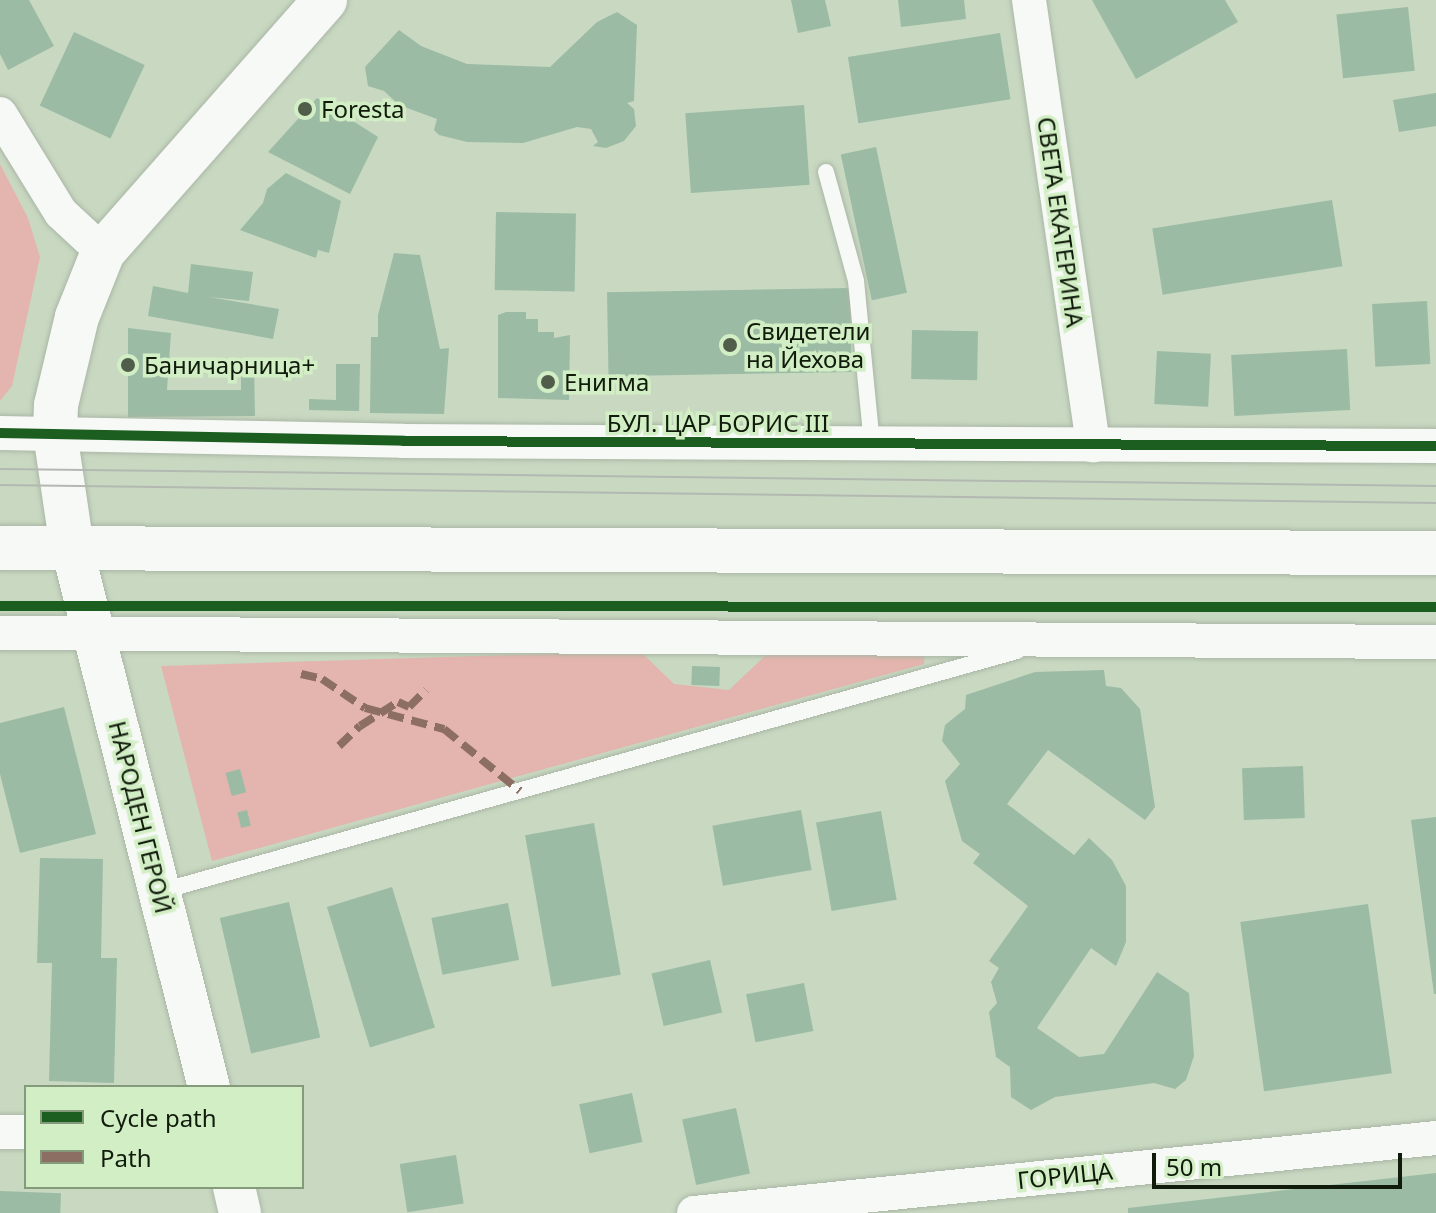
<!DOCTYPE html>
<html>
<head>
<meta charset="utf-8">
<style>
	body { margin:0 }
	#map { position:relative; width:1436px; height:1213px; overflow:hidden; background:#c8d8c1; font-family:"Noto Sans",sans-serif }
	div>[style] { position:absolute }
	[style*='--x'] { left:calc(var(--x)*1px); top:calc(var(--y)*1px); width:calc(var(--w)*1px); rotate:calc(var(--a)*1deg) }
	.green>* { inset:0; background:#e4b5ae }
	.building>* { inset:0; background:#9cbba4; transform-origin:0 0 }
	.roads { filter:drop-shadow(0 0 2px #aab6a5) drop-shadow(0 0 2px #aab6a5) }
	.service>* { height:16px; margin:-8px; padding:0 8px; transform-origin:8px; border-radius:8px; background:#f7f9f6 }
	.minor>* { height:34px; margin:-17px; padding:0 17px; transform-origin:17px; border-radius:17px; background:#f7f9f6 }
	.tertiary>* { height:42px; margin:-21px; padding:0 21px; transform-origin:21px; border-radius:21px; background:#f7f9f6 }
	.secondary>* { height:44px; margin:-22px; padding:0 22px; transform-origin:22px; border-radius:22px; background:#f7f9f6 }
	.primary>* { height:44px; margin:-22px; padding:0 22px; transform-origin:22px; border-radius:22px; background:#f7f9f6 }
	.tram>* { height:2px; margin:-1px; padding:0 1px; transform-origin:1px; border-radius:1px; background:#b4b8b3 }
	.quiet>* { height:8px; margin-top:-4px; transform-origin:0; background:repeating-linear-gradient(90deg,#8d6e63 0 16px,transparent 0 24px) }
	.cycleway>* { height:10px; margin:-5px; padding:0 5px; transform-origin:5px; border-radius:5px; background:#1b5e20 }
	.dots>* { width:22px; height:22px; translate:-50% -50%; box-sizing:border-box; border:4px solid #d2eec5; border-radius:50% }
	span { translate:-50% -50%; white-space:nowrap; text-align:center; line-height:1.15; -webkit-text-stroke:7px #d2eec5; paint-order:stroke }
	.poi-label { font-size:24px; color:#111b0c }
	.left { translate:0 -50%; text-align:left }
	.street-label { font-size:24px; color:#111b0c }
	.legend { position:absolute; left:24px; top:1085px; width:280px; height:104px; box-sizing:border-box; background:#d2eec5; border:2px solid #859a7b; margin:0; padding:10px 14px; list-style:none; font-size:24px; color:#111b0c }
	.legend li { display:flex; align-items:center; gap:16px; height:40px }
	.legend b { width:40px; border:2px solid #859a7b }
	.scale { position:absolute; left:1152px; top:1153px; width:250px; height:36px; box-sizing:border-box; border:4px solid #111b0c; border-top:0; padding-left:10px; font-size:24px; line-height:28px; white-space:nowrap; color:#111b0c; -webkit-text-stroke:6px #d2eec5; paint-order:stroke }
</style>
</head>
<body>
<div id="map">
	<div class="green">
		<div style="clip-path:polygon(0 164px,28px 218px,40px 257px,12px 386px,0 401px)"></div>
		<div style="clip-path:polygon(925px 649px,924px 664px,212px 861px,161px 666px,640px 651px,674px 684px,729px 690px,769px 652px)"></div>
	</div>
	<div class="building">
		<div style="clip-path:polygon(0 0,29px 0,54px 46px,8px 70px,0 54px)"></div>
		<div style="clip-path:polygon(791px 0,825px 0,831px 26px,798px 33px)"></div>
		<div style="clip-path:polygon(898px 0,964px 0,966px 19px,901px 27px)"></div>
		<div style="clip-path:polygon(1092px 0,1225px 0,1238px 22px,1136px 79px)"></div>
		<div style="left:1408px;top:7px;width:64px;height:72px;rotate:84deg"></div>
		<div style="clip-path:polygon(617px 12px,637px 25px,634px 101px,627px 103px,634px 109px,636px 126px,624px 141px,606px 148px,593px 146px,598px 142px,591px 129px,577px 127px,523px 143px,467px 142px,439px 135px,434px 130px,437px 119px,399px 105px,384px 91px,368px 86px,365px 67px,399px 30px,421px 46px,467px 64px,550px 67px,597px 22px)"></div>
		<div style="left:74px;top:32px;width:78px;height:81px;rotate:25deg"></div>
		<div style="left:1000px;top:33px;width:67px;height:154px;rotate:81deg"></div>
		<div style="clip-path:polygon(1436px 93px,1436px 126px,1399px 132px,1393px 100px)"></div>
		<div style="clip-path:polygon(317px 98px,378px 137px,350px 194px,268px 152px)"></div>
		<div style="left:804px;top:105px;width:80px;height:119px;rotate:86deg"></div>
		<div style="left:876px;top:147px;width:149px;height:36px;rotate:78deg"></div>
		<div style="clip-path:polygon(286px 173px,341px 201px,329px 253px,318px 250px,316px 258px,240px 230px,263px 203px,267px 189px)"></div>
		<div style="left:1332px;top:200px;width:67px;height:182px;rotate:81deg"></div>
		<div style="left:496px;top:212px;width:80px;height:78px;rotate:1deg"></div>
		<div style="clip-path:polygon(394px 253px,420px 255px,440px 349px,449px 348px,444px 414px,370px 413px,371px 337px,378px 337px,378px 315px)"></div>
		<div style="clip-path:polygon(191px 264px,253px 272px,249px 301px,209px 297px,279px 309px,273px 339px,148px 316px,153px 286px,188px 293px)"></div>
		<div style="left:850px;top:288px;width:84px;height:243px;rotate:89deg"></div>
		<div style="left:1427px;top:301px;width:63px;height:55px;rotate:87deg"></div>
		<div style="clip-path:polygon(506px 312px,526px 312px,526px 319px,538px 319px,538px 332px,554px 332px,554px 338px,570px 335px,569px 400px,498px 398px,498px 315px)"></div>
		<div style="clip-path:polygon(128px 328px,171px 333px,167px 390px,241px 390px,241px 363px,254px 363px,255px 416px,128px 417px)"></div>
		<div style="left:912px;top:330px;width:66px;height:49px;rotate:1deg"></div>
		<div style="left:1347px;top:349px;width:61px;height:116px;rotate:87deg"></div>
		<div style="left:1157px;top:351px;width:54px;height:53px;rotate:3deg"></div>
		<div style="clip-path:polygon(336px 364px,360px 364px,359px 411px,309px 410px,309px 399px,336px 400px)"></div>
		<div style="left:692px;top:666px;width:28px;height:19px;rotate:2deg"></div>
		<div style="clip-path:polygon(1104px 670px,1106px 686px,1121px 688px,1140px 709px,1155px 807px,1145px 820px,1048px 750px,1007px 804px,1074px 855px,1089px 838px,1112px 860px,1126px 886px,1126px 942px,1116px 966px,1091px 948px,1037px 1028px,1079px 1057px,1104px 1054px,1157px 972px,1189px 993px,1194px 1056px,1186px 1080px,1175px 1089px,1154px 1083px,1055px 1097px,1031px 1110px,1011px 1097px,1010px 1067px,996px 1057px,989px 1012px,997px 1003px,991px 982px,999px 968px,989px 961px,1028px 906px,973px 863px,980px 854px,962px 841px,945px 781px,960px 764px,942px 741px,945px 725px,965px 709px,966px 695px,1035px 672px)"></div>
		<div style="clip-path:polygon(64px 707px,96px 834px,20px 853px,0 774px,0 723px)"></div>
		<div style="left:1303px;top:766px;width:52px;height:61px;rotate:88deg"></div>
		<div style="left:240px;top:769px;width:24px;height:15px;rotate:75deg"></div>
		<div style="left:247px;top:810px;width:16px;height:10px;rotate:76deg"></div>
		<div style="left:801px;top:810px;width:61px;height:90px;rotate:80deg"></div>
		<div style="left:881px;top:811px;width:90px;height:66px;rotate:80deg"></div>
		<div style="clip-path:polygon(1436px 817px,1436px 994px,1434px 994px,1411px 820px)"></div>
		<div style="left:594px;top:823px;width:154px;height:70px;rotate:80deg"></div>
		<div style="clip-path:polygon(40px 858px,103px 859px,101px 958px,117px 958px,114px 1083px,49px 1081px,52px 963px,37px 963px)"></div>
		<div style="left:392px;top:887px;width:147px;height:68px;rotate:73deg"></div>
		<div style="left:289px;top:902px;width:139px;height:71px;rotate:77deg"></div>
		<div style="left:508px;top:903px;width:58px;height:78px;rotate:79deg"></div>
		<div style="left:1368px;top:904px;width:171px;height:129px;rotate:82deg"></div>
		<div style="left:710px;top:960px;width:54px;height:60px;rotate:77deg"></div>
		<div style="left:804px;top:983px;width:49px;height:59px;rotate:79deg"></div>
		<div style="left:632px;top:1093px;width:50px;height:54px;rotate:78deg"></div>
		<div style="left:736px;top:1108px;width:67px;height:55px;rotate:78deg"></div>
		<div style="left:456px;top:1155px;width:49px;height:57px;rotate:81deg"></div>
		<div style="clip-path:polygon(1436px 1173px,1436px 1213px,1128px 1213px,1128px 1208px)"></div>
		<div style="left:0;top:1191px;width:61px;height:22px;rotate:2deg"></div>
	</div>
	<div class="roads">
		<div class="service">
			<div style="--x:826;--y:172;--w:113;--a:74.6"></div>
			<div style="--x:856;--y:281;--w:163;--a:84.4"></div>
			<div style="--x:162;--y:891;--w:888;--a:-15.68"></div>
		</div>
		<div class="minor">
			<div style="--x:1029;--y:0;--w:450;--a:81.8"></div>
			<div style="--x:0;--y:114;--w:116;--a:58.4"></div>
			<div style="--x:61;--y:213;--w:57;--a:42.9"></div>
			<div style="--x:0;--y:433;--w:403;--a:1.1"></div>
			<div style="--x:403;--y:441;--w:1033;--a:0.28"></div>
			<div style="--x:0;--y:633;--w:1436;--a:0.36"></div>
			<div style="--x:0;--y:1132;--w:26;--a:0"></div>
			<div style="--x:694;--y:1213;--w:746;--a:-5.77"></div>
		</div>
		<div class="tertiary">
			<div style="--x:72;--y:548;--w:556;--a:75.74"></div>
			<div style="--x:234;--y:1187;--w:27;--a:77"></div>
		</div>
		<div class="secondary">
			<div style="--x:72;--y:548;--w:116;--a:-98.4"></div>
			<div style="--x:55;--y:433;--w:28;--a:-88"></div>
			<div style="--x:56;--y:405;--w:90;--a:-76.6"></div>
			<div style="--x:77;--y:317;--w:70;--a:-68.2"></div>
			<div style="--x:103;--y:252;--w:336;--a:-48.6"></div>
		</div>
		<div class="primary">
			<div style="--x:0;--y:548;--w:1436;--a:0.2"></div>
		</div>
	</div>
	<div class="tram">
		<div style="--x:0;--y:469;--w:1436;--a:0.68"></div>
		<div style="--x:0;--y:485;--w:1436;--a:0.72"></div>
	</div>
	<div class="quiet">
		<div style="--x:301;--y:674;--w:22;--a:13"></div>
		<div style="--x:322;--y:679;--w:52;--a:34"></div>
		<div style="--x:365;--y:708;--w:82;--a:14.9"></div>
		<div style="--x:444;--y:729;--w:98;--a:39.2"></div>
		<div style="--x:339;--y:746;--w:29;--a:-44"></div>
		<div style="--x:360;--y:726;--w:45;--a:-32.3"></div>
		<div style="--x:398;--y:702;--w:12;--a:24"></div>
		<div style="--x:409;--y:707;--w:24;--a:-45"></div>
	</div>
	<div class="cycleway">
		<div style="--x:0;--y:433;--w:403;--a:1.1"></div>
		<div style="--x:403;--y:441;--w:1033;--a:0.28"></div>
		<div style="--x:0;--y:606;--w:1436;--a:0.04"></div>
	</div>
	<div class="dots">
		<div style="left:305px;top:109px;background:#515d4b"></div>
		<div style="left:730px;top:345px;background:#515d4b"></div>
		<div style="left:128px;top:365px;background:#515d4b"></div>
		<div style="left:548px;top:382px;background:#515d4b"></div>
	</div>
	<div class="poi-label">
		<span class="left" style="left:321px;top:109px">Foresta</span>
		<span class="left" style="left:746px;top:345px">Свидетели<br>на Йехова</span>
		<span class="left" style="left:144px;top:365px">Баничарница+</span>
		<span class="left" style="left:564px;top:382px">Енигма</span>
	</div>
	<div class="street-label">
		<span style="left:1061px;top:222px;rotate:82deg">СВЕТА ЕКАТЕРИНА</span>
		<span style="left:718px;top:423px">БУЛ. ЦАР БОРИС III</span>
		<span style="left:141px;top:817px;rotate:76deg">НАРОДЕН ГЕРОЙ</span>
		<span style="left:1065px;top:1175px;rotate:-6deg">ГОРИЦА</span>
	</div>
	<ul class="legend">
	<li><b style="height:10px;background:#1b5e20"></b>Cycle path</li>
	<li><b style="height:10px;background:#8d6e63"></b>Path</li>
	</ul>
	<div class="scale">50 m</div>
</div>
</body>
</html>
